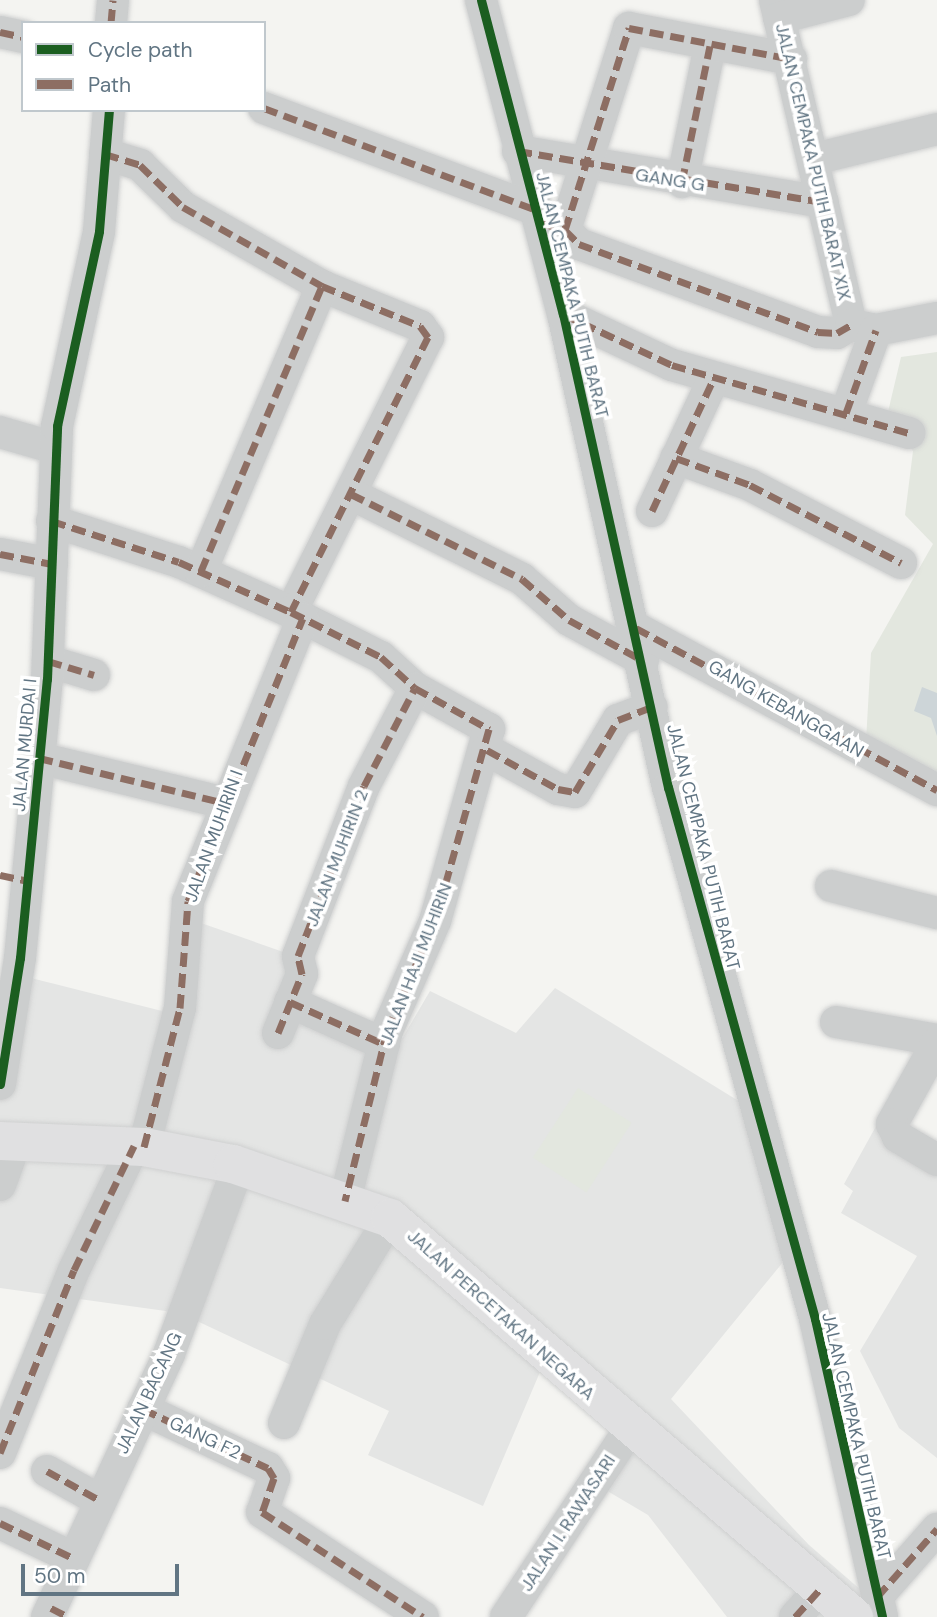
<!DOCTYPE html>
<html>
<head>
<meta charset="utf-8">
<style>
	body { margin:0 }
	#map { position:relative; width:937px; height:1617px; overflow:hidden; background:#f4f4f1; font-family:"DM Sans",sans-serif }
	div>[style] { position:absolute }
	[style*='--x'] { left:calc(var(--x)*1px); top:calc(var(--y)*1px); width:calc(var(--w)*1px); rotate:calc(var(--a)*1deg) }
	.built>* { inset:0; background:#e4e5e4 }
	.green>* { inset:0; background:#e3e7df; transform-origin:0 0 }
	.water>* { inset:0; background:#cdd5d8 }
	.roads { filter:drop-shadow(0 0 2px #cfd0d0) drop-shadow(0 0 2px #cfd0d0) }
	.minor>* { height:32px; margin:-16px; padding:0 16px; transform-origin:16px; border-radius:16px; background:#cccece }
	.major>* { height:38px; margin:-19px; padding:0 19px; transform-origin:19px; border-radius:19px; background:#e0e0e1 }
	.quiet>* { height:7px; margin-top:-3.5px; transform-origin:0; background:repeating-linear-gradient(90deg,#8d6e63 0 14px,transparent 0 21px) }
	.cycleway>* { height:9px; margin:-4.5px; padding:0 4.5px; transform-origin:4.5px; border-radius:4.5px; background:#1b5e20 }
	span { translate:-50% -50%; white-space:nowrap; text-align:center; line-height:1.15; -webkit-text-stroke:7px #fff; paint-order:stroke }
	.street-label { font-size:18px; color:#617583 }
	.legend { position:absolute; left:21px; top:21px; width:245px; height:91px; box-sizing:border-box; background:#fff; border:2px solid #c0c8cd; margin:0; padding:9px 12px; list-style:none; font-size:21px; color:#617583 }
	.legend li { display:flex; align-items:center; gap:14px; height:35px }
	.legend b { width:35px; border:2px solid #c0c8cd }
	.scale { position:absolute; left:21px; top:1564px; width:158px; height:32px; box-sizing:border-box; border:4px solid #617583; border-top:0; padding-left:9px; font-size:21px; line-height:24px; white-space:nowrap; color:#617583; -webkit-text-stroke:5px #fff; paint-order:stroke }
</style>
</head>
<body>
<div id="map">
	<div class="built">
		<div style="clip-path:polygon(201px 923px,309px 961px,300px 993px,399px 1044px,430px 991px,516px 1033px,555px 988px,750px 1108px,788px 1256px,671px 1399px,809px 1545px,892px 1617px,727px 1617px,648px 1515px,582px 1476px,616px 1431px,540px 1372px,483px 1506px,368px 1455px,389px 1411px,180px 1313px,0 1288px,0 1030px,31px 978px,162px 1011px)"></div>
		<div style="clip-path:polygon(885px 1110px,937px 1143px,937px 1458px,899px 1428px,860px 1351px,917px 1256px,841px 1213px,853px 1191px,844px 1184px)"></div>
	</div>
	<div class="green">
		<div style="clip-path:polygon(937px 352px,937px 790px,866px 741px,871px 653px,933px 544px,905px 515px,913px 451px,887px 416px,901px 357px)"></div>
		<div style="left:578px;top:1088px;width:64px;height:83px;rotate:33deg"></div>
	</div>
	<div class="water">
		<div style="clip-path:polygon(922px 687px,937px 693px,937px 736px,931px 718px,914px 711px)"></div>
	</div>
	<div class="roads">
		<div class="minor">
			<div style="--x:481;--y:0;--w:325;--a:75.4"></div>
			<div style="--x:563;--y:314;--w:485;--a:77.5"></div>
			<div style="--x:668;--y:787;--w:552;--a:74.55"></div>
			<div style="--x:815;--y:1319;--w:305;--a:77.3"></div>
			<div style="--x:775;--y:0;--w:334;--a:76.8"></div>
			<div style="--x:779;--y:18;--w:72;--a:-14.4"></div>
			<div style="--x:111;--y:23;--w:23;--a:-85"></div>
			<div style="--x:0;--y:32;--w:24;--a:12"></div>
			<div style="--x:264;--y:108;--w:291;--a:20.5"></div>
			<div style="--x:518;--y:151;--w:309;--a:9.5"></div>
			<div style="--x:105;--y:154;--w:37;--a:17"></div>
			<div style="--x:140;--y:165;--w:60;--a:44.3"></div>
			<div style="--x:183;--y:207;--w:160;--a:29.6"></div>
			<div style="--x:322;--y:286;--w:106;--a:22.2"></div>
			<div style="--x:420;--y:326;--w:14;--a:54"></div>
			<div style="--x:428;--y:337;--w:307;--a:116.5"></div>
			<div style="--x:814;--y:159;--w:127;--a:-13.7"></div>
			<div style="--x:682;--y:182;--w:139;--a:-78.4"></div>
			<div style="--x:546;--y:224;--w:20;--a:18"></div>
			<div style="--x:565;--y:230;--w:20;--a:45"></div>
			<div style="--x:579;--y:244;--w:255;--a:20.2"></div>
			<div style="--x:818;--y:332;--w:19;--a:3"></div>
			<div style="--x:837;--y:333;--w:16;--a:-30"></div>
			<div style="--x:565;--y:230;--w:212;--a:-72.4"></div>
			<div style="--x:629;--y:28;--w:165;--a:10.8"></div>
			<div style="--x:563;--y:314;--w:120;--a:25.1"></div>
			<div style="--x:672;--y:365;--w:247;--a:16"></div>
			<div style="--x:851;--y:325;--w:25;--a:11"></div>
			<div style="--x:876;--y:330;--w:62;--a:-11.1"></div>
			<div style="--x:846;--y:413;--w:88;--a:-70.1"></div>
			<div style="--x:0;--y:432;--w:57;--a:16.2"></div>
			<div style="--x:676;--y:458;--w:79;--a:20"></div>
			<div style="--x:750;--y:485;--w:170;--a:27.3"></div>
			<div style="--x:351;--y:494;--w:191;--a:26.4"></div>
			<div style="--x:522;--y:579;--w:62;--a:41.1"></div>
			<div style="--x:569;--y:620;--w:84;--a:28.4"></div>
			<div style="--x:652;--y:511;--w:147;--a:-65"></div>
			<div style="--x:52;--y:521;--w:133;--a:17.9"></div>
			<div style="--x:179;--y:562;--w:123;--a:24.1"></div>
			<div style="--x:291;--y:612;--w:101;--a:26.6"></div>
			<div style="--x:381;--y:657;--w:46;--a:42.4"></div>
			<div style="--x:415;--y:688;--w:85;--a:29"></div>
			<div style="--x:489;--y:729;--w:199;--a:105.7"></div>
			<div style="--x:435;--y:921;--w:120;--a:113.6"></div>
			<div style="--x:387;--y:1031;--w:175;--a:103.9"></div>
			<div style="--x:0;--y:554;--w:53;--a:10.9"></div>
			<div style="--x:201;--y:571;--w:310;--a:-67"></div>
			<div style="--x:636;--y:628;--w:342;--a:28.3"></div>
			<div style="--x:48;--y:661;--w:48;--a:16.9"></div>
			<div style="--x:487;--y:750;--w:81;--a:28.8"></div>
			<div style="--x:558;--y:789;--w:17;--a:10"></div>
			<div style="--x:575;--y:792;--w:84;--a:-59.2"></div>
			<div style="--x:618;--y:720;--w:36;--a:-21"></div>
			<div style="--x:39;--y:758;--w:191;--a:13.6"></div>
			<div style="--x:831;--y:886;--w:109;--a:14.3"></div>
			<div style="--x:290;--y:1002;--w:103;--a:24.1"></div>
			<div style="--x:836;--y:1022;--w:103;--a:10.1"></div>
			<div style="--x:278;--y:1033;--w:64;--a:-67.9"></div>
			<div style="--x:302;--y:974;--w:18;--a:-103"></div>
			<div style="--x:298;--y:956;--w:182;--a:-68.8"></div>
			<div style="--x:364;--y:786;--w:110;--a:-62.5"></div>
			<div style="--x:937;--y:1043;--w:93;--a:119.1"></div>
			<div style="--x:892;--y:1124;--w:14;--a:65"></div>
			<div style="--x:898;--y:1137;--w:45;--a:30.5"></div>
			<div style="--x:0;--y:1084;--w:128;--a:-81"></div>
			<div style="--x:20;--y:958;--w:280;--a:-84.5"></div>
			<div style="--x:47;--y:679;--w:253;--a:-87.7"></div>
			<div style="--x:57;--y:426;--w:199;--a:-77.8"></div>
			<div style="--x:99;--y:231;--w:121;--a:-85.3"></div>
			<div style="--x:144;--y:1147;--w:144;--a:-75.5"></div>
			<div style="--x:180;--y:1008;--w:107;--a:-85.7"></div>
			<div style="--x:188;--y:901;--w:305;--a:-67.9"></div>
			<div style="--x:0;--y:1185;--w:47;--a:-70"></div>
			<div style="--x:143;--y:1409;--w:138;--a:25.3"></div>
			<div style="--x:268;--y:1468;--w:12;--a:59"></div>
			<div style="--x:274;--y:1478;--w:36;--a:109"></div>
			<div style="--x:262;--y:1512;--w:192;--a:33.1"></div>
			<div style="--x:284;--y:1423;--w:107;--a:-67.5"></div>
			<div style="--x:325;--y:1324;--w:124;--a:-58.5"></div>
			<div style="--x:0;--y:1453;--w:197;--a:-68"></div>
			<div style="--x:74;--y:1270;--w:138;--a:-64.2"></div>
			<div style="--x:47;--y:1471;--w:60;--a:29.1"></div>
			<div style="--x:0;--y:1523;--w:81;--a:25.6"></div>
			<div style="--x:877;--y:1597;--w:91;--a:-48.6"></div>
			<div style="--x:47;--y:1617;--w:290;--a:-65.1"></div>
			<div style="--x:169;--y:1354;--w:202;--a:-69.7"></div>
			<div style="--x:506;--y:1617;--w:225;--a:-56.6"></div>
			<div style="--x:795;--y:1617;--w:38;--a:-48"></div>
		</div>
		<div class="major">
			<div style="--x:0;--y:1141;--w:144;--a:2.4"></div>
			<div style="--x:144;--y:1147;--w:91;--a:10.8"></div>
			<div style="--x:233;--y:1164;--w:166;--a:19"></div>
			<div style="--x:390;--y:1218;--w:612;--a:40.69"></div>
		</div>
	</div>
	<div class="quiet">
		<div style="--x:111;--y:23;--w:23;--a:-85"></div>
		<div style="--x:0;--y:32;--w:24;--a:12"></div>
		<div style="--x:264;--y:108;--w:291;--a:20.5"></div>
		<div style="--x:518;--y:151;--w:309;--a:9.5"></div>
		<div style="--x:105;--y:154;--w:37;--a:17"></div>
		<div style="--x:140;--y:165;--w:60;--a:44.3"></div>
		<div style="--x:183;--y:207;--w:160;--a:29.6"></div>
		<div style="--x:322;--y:286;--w:106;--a:22.2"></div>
		<div style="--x:420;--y:326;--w:14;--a:54"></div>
		<div style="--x:428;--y:337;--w:307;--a:116.5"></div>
		<div style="--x:682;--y:182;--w:139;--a:-78.4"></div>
		<div style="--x:541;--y:223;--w:25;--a:16"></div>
		<div style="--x:565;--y:230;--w:20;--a:45"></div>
		<div style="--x:579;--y:244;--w:255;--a:20.2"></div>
		<div style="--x:818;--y:332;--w:19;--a:3"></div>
		<div style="--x:837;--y:333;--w:16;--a:-30"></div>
		<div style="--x:565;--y:230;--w:212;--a:-72.4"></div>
		<div style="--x:629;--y:28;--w:165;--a:10.8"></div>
		<div style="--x:563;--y:314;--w:120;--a:25.1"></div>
		<div style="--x:672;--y:365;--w:247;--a:16"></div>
		<div style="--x:846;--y:413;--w:88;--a:-70.1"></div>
		<div style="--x:676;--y:458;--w:79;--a:20"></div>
		<div style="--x:750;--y:485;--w:170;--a:27.3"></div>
		<div style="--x:351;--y:494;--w:191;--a:26.4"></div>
		<div style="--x:522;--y:579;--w:62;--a:41.1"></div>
		<div style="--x:569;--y:620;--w:83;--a:28.7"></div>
		<div style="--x:652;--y:511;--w:147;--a:-65"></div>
		<div style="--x:52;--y:521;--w:133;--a:17.9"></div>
		<div style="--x:179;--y:562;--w:123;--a:24.1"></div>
		<div style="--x:291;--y:612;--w:101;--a:26.6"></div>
		<div style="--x:381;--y:657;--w:46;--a:42.4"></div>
		<div style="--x:415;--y:688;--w:85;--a:29"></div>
		<div style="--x:489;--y:729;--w:199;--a:105.7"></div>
		<div style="--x:435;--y:921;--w:120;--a:113.6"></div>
		<div style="--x:387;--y:1031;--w:175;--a:103.9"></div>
		<div style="--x:0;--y:554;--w:53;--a:10.9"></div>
		<div style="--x:201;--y:571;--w:310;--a:-67"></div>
		<div style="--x:636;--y:628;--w:342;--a:28.3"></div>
		<div style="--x:48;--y:661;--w:48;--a:16.9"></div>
		<div style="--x:487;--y:750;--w:81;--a:28.8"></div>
		<div style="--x:558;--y:789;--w:17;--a:10"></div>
		<div style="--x:575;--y:792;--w:84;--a:-59.2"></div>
		<div style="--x:618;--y:720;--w:36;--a:-21"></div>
		<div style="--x:39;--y:758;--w:191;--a:13.6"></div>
		<div style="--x:0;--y:875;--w:29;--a:12"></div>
		<div style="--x:290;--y:1002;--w:103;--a:24.1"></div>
		<div style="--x:278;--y:1033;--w:64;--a:-67.9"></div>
		<div style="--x:302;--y:974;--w:18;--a:-103"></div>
		<div style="--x:298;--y:956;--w:182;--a:-68.8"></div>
		<div style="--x:364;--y:786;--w:110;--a:-62.5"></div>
		<div style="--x:144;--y:1147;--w:144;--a:-75.5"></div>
		<div style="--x:180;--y:1008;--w:107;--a:-85.7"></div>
		<div style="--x:188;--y:901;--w:305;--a:-67.9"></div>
		<div style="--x:143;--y:1409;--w:138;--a:25.3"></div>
		<div style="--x:268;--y:1468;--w:12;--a:59"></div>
		<div style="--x:274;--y:1478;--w:36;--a:109"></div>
		<div style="--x:262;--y:1512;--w:192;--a:33.1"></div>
		<div style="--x:0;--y:1453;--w:197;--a:-68"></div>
		<div style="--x:74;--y:1270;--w:138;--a:-64.2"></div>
		<div style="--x:47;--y:1471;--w:60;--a:29.1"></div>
		<div style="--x:0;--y:1523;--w:81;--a:25.6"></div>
		<div style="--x:877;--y:1597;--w:91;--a:-48.6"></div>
		<div style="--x:51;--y:1608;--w:20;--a:27"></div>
		<div style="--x:795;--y:1617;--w:38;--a:-48"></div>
	</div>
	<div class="cycleway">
		<div style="--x:481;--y:0;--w:325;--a:75.4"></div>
		<div style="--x:563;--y:314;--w:485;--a:77.5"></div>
		<div style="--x:668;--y:787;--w:552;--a:74.55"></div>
		<div style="--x:815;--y:1319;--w:305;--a:77.3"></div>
		<div style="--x:0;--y:1084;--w:128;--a:-81"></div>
		<div style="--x:20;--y:958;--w:280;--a:-84.5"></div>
		<div style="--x:47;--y:679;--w:253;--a:-87.7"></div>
		<div style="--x:57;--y:426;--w:199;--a:-77.8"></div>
		<div style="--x:99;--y:231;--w:121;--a:-85.3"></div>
	</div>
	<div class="street-label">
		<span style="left:813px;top:162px;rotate:77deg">JALAN CEMPAKA PUTIH BARAT XIX</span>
		<span style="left:670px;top:180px;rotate:9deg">GANG G</span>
		<span style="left:572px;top:295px;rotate:76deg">JALAN CEMPAKA PUTIH BARAT</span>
		<span style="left:786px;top:709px;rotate:30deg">GANG KEBANGGAAN</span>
		<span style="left:25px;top:745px;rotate:-85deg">JALAN MURDAI I</span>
		<span style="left:214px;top:836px;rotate:-70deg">JALAN MUHIRIN I</span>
		<span style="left:703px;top:847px;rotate:76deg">JALAN CEMPAKA PUTIH BARAT</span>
		<span style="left:337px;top:858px;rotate:-69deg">JALAN MUHIRIN 2</span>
		<span style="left:416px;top:964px;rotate:-69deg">JALAN HAJI MUHIRIN</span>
		<span style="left:501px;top:1315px;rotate:42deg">JALAN PERCETAKAN NEGARA</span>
		<span style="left:149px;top:1393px;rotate:-65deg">JALAN BACANG</span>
		<span style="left:856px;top:1436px;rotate:77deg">JALAN CEMPAKA PUTIH BARAT</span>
		<span style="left:205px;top:1438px;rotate:25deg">GANG F2</span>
		<span style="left:568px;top:1523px;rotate:-57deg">JALAN I. RAWASARI</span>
	</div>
	<ul class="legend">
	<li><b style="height:9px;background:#1b5e20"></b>Cycle path</li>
	<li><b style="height:9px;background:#8d6e63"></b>Path</li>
	</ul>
	<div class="scale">50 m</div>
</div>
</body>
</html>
